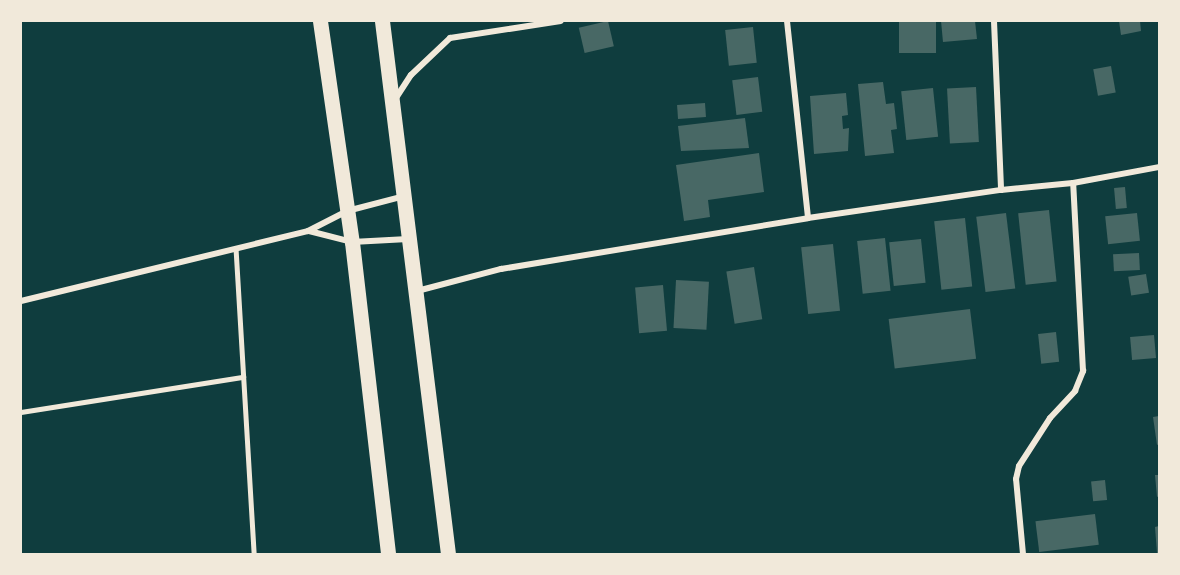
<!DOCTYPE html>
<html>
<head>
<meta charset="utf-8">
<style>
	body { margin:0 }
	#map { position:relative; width:1180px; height:575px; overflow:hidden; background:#0f3d3e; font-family:"Nunito Sans",sans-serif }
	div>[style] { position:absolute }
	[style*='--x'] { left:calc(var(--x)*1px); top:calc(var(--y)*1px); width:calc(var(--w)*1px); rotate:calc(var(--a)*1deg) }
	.building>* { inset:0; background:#486865; transform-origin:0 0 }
	.service>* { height:4.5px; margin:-2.25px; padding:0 2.25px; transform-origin:2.25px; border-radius:2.25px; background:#f1e9da }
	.minor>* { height:6px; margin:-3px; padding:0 3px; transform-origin:3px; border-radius:3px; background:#f1e9da }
	.trunk>* { height:15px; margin:-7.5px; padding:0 7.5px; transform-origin:7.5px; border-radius:7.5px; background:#f1e9da }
	span { translate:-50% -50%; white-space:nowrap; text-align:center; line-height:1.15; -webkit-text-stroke:4.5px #f1e9da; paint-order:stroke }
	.frame { position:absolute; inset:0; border:22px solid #f1e9da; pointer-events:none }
</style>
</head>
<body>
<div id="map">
	<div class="building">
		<div style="left:608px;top:21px;width:26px;height:30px;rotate:77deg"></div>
		<div style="left:899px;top:21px;width:37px;height:32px"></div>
		<div style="clip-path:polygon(941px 21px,975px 21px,977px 39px,943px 42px)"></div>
		<div style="clip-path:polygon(1119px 21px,1140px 21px,1141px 31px,1121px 35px)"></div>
		<div style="left:753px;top:27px;width:36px;height:28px;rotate:84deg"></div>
		<div style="left:1111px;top:66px;width:27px;height:18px;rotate:80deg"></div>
		<div style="left:758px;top:77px;width:35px;height:26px;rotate:83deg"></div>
		<div style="clip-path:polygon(883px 82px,886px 104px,894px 103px,897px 129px,891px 130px,894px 153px,865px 156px,858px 84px)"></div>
		<div style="left:976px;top:87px;width:55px;height:29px;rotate:87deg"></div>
		<div style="left:933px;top:88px;width:49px;height:32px;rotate:84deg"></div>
		<div style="clip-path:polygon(846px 93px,848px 115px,842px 116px,843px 129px,849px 128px,848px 151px,814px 154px,810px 96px)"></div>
		<div style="left:705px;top:103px;width:14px;height:28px;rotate:86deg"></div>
		<div style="clip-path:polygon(745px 118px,749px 148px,681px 151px,678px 126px)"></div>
		<div style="clip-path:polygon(759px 153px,764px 192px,708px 200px,710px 217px,684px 221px,676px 165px)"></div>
		<div style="left:1125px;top:187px;width:21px;height:11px;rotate:85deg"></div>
		<div style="left:1049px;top:210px;width:72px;height:31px;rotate:84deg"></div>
		<div style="left:1006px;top:213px;width:76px;height:30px;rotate:83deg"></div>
		<div style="left:1137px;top:213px;width:28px;height:32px;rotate:84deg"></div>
		<div style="left:965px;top:218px;width:69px;height:31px;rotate:84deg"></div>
		<div style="left:885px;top:238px;width:53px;height:28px;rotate:84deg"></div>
		<div style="left:921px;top:239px;width:44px;height:32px;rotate:84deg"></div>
		<div style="left:833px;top:244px;width:67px;height:32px;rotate:84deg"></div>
		<div style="left:1139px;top:253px;width:17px;height:26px;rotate:87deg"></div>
		<div style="left:754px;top:267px;width:53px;height:28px;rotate:81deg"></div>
		<div style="left:1146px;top:274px;width:19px;height:18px;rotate:81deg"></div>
		<div style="left:676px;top:280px;width:33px;height:48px;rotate:3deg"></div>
		<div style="left:663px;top:285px;width:46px;height:28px;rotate:85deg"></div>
		<div style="left:970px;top:309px;width:50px;height:82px;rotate:83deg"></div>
		<div style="left:1056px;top:332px;width:30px;height:18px;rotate:84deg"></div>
		<div style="left:1154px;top:335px;width:23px;height:24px;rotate:85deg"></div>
		<div style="clip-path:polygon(1159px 416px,1159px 444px,1157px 445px,1153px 417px)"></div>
		<div style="clip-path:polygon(1155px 475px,1159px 475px,1159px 496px,1157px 497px)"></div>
		<div style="left:1105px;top:480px;width:20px;height:14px;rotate:84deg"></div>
		<div style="left:1095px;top:514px;width:31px;height:60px;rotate:83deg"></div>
		<div style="clip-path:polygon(1159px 526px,1159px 553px,1157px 553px,1155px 527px)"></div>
	</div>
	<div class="service">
		<div style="--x:236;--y:248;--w:305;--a:86.6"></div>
		<div style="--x:21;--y:412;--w:225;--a:-9"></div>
	</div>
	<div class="minor">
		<div style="--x:787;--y:21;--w:198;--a:83.9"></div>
		<div style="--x:994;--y:21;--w:169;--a:87.6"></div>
		<div style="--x:394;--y:101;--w:31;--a:-57"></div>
		<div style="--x:411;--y:75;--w:54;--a:-43.5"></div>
		<div style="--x:450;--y:38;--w:112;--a:-8.7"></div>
		<div style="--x:309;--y:231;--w:44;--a:14.3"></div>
		<div style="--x:352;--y:242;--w:56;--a:-3.1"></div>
		<div style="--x:417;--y:291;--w:87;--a:-14.7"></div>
		<div style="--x:501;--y:269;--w:311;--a:-9.4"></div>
		<div style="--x:808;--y:218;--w:195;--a:-8.3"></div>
		<div style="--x:1001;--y:190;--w:72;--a:-5.6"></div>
		<div style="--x:1073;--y:183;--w:87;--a:-10.5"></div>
		<div style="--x:21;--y:301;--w:295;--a:-13.7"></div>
		<div style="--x:308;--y:231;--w:44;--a:-27.1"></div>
		<div style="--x:347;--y:211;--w:59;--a:-14.7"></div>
		<div style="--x:1023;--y:554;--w:75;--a:-95.3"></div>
		<div style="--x:1016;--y:479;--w:13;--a:-77"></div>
		<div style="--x:1019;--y:466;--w:57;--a:-57.1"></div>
		<div style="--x:1050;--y:418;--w:37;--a:-47"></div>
		<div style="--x:1075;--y:391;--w:22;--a:-68"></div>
		<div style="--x:1083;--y:371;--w:188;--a:-93"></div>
	</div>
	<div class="trunk">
		<div style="--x:320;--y:21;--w:223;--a:81.8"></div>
		<div style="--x:352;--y:242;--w:314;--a:83.4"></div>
		<div style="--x:382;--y:21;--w:537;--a:82.94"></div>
	</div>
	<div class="frame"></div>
</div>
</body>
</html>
